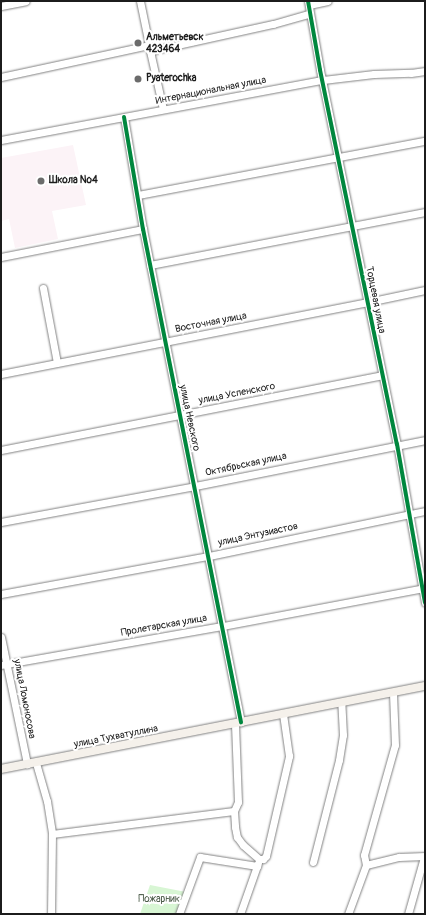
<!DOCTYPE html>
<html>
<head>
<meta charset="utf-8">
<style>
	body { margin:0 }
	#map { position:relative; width:426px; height:915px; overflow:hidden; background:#fff; font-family:Pangolin,sans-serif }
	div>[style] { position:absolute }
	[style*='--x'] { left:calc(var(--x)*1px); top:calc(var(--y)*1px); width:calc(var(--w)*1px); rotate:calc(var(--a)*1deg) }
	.built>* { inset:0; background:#fcf3f7 }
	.green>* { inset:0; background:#d8f6d4 }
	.roads { filter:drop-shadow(0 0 1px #828282) drop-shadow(0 0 1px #828282) }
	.minor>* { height:7px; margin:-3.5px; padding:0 3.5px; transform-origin:3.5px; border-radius:3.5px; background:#fff }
	.major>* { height:8px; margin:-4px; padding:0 4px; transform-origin:4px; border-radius:4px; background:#f5f1eb }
	.cycleway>* { height:4px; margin:-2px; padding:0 2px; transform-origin:2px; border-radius:2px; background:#00873e }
	.dots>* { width:11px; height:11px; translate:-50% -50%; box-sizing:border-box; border:2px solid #fff; border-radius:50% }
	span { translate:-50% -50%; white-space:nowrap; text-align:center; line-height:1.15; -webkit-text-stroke:4px #fff; paint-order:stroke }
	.poi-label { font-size:10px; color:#1c1c1c; font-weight:700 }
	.left { translate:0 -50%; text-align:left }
	.street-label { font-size:10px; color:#1c1c1c }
	.park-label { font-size:10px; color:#4b5b48 }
	.frame { position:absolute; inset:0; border:2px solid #1c1c1c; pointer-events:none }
</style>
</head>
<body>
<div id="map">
	<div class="built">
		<div style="clip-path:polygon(73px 145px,86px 205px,52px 211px,58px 239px,15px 248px,9px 219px,1px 221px,1px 158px)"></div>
	</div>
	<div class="green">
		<div style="clip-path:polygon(150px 885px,186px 892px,178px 914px,140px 914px)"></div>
	</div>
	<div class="roads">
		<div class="minor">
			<div style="--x:140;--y:1;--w:45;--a:78.4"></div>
			<div style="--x:308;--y:1;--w:70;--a:80.1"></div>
			<div style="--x:320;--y:70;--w:382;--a:78.4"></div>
			<div style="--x:397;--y:444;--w:161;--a:80"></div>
			<div style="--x:309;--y:5;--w:19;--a:-12"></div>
			<div style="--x:1;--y:6;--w:25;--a:-11"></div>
			<div style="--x:150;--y:51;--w:59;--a:77.4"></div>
			<div style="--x:1;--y:77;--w:151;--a:-12.2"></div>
			<div style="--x:149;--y:45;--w:6;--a:81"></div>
			<div style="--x:150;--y:51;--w:126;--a:-12.4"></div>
			<div style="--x:273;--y:24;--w:37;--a:-16"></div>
			<div style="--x:124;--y:117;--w:114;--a:80.4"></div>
			<div style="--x:143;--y:229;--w:503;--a:78.76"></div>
			<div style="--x:1;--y:140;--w:328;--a:-10.6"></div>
			<div style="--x:323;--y:80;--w:51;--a:-6.7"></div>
			<div style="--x:374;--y:74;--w:37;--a:-2"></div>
			<div style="--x:411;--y:73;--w:14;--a:-8"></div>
			<div style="--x:138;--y:195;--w:292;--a:-10.7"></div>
			<div style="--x:1;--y:257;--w:145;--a:-11.2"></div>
			<div style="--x:150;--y:265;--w:280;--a:-10.9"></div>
			<div style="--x:43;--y:288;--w:76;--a:79.4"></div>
			<div style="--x:1;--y:374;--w:374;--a:-11.1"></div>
			<div style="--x:368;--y:302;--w:58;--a:-11.9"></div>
			<div style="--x:1;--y:450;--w:388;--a:-11.1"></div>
			<div style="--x:1;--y:522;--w:197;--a:-10.5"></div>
			<div style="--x:195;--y:486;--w:235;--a:-11.3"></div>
			<div style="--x:1;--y:594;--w:211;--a:-10.4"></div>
			<div style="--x:209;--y:556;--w:221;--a:-11.8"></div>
			<div style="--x:1;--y:637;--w:130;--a:78.4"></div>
			<div style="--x:1;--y:665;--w:225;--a:-10"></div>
			<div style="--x:223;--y:626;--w:206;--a:-10.7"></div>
			<div style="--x:235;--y:724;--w:78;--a:87.8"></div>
			<div style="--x:238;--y:802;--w:10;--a:114"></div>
			<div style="--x:234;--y:811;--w:16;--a:86"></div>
			<div style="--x:235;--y:827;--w:10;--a:79"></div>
			<div style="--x:237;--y:837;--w:10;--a:53"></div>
			<div style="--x:243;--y:845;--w:21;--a:41"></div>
			<div style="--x:36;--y:763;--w:40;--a:74"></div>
			<div style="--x:47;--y:801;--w:33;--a:81"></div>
			<div style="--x:52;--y:834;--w:80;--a:90.7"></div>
			<div style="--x:52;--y:834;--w:183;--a:-7.2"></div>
			<div style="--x:259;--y:859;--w:4;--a:0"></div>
			<div style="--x:263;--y:859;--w:4;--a:-45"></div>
			<div style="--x:266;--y:856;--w:103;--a:-77"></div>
			<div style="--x:289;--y:756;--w:42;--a:-98.1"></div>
			<div style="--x:313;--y:862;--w:105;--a:-75.7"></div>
			<div style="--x:339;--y:760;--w:25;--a:-81"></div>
			<div style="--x:343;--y:735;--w:33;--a:-93"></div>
			<div style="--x:366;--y:865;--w:34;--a:-14"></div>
			<div style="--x:399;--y:857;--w:26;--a:-2"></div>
			<div style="--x:179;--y:914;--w:61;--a:-69.8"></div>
			<div style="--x:200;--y:857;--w:58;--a:9"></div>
			<div style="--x:240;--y:914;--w:54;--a:-70.6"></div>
			<div style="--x:348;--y:914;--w:52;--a:-69.8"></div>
			<div style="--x:366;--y:865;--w:10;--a:-101"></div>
			<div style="--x:364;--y:855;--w:114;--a:-74.3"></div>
			<div style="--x:395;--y:745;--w:52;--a:-92.2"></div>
			<div style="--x:408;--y:914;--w:59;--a:-74.3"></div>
		</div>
		<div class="major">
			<div style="--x:1;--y:769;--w:432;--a:-11.1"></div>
		</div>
	</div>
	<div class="cycleway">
		<div style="--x:308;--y:1;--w:70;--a:80.1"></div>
		<div style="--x:320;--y:70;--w:382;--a:78.4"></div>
		<div style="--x:397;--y:444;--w:161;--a:80"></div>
		<div style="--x:124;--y:117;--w:114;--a:80.4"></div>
		<div style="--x:143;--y:229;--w:503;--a:78.76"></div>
	</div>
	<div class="dots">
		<div style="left:138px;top:43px;background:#6b6b6b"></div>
		<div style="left:138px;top:79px;background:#6b6b6b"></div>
		<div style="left:41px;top:181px;background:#6b6b6b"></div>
	</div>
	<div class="poi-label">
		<span class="left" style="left:146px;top:43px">Альметьевск<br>423464</span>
		<span class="left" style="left:146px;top:79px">Pyaterochka</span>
		<span class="left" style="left:49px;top:181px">Школа №4</span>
	</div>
	<div class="street-label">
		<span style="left:211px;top:91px;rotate:-11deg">Интернациональная улица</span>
		<span style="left:375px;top:300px;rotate:79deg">Торцевая улица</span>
		<span style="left:211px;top:323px;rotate:-11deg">Восточная улица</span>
		<span style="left:237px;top:394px;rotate:-11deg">улица Успенского</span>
		<span style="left:189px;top:418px;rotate:78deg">улица Невского</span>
		<span style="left:246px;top:465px;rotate:-12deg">Октябрьская улица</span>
		<span style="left:258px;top:535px;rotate:-12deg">улица Энтузиастов</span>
		<span style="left:164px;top:626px;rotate:-10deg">Пролетарская улица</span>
		<span style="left:24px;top:699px;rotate:79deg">улица Ломоносова</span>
		<span style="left:116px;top:737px;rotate:-11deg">улица Тухватуллина</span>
	</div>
	<div class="park-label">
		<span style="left:159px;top:900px">Пожарник</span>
	</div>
	<div class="frame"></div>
</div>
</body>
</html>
